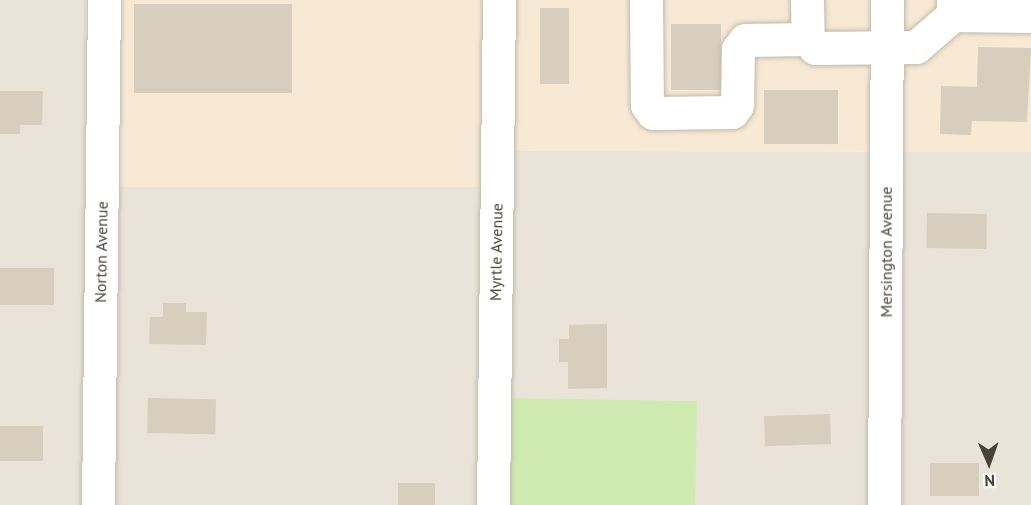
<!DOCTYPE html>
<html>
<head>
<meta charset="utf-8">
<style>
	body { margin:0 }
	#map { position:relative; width:1031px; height:505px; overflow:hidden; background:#f5f2e9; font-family:"PT Sans",sans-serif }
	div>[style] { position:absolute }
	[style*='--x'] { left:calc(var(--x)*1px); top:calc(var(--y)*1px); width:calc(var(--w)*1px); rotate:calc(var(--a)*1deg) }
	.residential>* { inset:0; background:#e9e4d7 }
	.commercial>* { inset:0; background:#f7e9d4; transform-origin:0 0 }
	.green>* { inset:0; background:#ceeab1; transform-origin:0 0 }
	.building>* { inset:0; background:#d7cebe; transform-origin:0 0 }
	.roads { filter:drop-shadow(0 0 2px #c1baab) drop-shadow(0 0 2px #c1baab) }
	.minor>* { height:33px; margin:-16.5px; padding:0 16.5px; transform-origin:16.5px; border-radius:16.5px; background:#fff }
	span { translate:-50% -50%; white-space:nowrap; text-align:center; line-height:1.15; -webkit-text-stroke:6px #fff; paint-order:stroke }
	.street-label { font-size:16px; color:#494337 }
	.north { position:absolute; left:959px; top:433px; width:60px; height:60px; -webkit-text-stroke:4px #fff; paint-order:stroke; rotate:178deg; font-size:16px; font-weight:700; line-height:24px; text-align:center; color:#494337 }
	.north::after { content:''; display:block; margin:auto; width:21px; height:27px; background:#494337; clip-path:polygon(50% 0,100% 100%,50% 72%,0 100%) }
</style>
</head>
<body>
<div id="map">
	<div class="residential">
		<div style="clip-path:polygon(0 0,86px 0,85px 187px,514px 185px,513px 151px,1031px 152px,1031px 505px,0 505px)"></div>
	</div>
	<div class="commercial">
		<div style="left:121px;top:0;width:362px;height:187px"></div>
		<div style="left:512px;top:0;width:362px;height:151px"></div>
		<div style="left:903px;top:0;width:128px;height:152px"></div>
	</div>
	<div class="green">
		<div style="left:507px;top:398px;width:190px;height:107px;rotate:1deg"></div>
	</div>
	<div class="building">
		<div style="left:134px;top:4px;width:158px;height:89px"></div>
		<div style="left:540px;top:8px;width:29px;height:76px"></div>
		<div style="left:671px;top:24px;width:50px;height:66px"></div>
		<div style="clip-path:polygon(978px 47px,1031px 48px,1027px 122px,972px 121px,971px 135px,940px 134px,941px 86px,977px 87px)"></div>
		<div style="left:764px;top:90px;width:74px;height:54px"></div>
		<div style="clip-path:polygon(0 91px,43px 91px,42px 125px,20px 125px,20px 134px,0 134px)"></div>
		<div style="left:927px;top:213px;width:60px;height:35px;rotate:1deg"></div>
		<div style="left:0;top:268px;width:54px;height:37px"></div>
		<div style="clip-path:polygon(163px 303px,186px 303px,186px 312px,207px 312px,206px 345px,149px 344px,150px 317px,163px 317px)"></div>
		<div style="clip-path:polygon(607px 324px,607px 388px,568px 389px,568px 362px,559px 362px,559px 339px,569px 339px,569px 325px)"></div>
		<div style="left:148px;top:398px;width:68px;height:35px;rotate:1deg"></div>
		<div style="left:830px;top:414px;width:30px;height:66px;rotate:88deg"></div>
		<div style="left:0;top:426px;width:43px;height:35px"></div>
		<div style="left:979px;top:463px;width:33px;height:49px;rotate:90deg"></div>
		<div style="left:398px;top:483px;width:37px;height:22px"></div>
	</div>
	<div class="roads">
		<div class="minor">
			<div style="--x:646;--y:0;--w:105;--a:89.5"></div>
			<div style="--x:647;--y:105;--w:10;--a:53"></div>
			<div style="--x:653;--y:113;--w:79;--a:-0.7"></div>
			<div style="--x:732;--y:112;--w:9;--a:-54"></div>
			<div style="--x:737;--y:105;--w:56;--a:-89"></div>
			<div style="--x:738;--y:49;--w:11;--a:-52"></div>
			<div style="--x:745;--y:40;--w:63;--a:-0.9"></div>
			<div style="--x:807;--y:0;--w:39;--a:89"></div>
			<div style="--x:808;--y:39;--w:11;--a:52"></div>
			<div style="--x:815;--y:48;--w:101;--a:-0.6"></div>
			<div style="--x:916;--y:47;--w:49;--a:-40.9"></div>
			<div style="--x:953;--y:0;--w:15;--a:90"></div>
			<div style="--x:953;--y:15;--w:78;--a:0.7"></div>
			<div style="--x:98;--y:505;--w:505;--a:-89.32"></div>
			<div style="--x:493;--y:505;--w:505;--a:-89.32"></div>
			<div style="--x:884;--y:505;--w:505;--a:-89.66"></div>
		</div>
	</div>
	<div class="street-label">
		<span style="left:101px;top:252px;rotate:-89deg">Norton Avenue</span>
		<span style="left:496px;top:252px;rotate:-89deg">Myrtle Avenue</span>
		<span style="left:886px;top:252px;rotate:-90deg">Mersington Avenue</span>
	</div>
	<div class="north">N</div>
</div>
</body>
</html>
